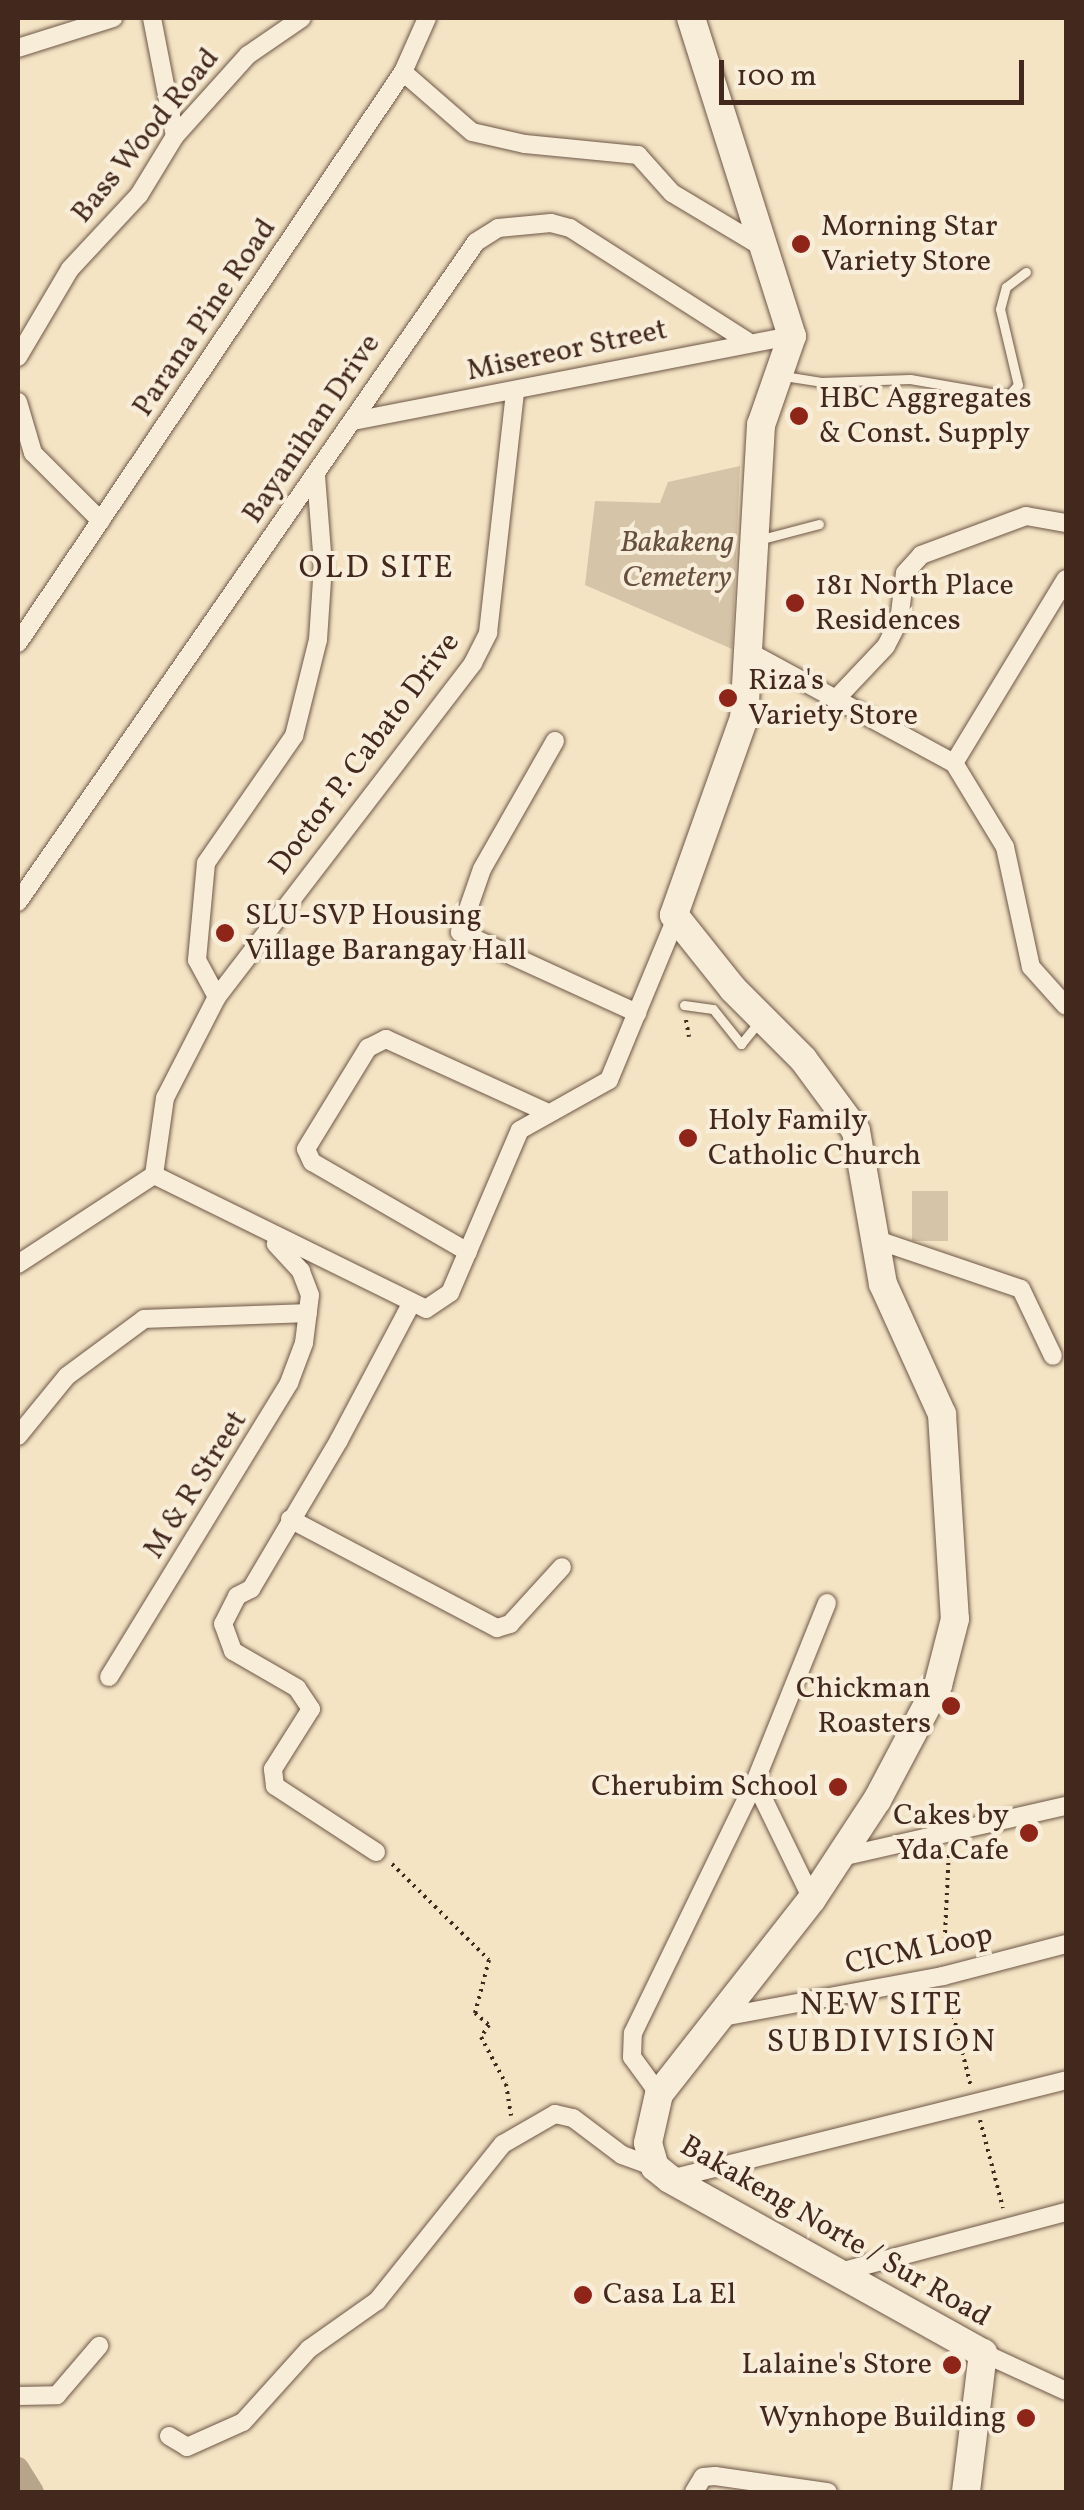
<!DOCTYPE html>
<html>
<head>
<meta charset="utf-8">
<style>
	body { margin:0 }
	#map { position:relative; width:1084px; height:2510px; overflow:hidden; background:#f4e4c4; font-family:Vollkorn,serif }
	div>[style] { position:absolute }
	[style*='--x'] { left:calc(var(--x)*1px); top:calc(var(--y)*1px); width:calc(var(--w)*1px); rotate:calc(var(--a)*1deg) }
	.green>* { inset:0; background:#d6c4a8; transform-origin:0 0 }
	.canal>* { height:22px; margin:-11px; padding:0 11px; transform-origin:11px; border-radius:11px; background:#b7a48b }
	.path>* { height:4px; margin-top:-2px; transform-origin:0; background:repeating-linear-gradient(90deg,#42281d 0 2.5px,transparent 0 7.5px) }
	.roads { filter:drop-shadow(0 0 2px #6e5747) drop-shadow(0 0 2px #6e5747) }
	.lane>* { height:9px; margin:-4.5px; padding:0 4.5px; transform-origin:4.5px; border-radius:4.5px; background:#f8edd9 }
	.street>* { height:18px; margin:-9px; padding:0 9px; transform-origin:9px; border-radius:9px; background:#f8edd9 }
	.secondary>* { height:28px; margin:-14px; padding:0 14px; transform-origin:14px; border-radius:14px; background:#f8edd9 }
	.dots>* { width:28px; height:28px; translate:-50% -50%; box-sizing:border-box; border:5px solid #f8edd9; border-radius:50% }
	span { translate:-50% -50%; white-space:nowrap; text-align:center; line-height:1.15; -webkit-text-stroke:8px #f8edd9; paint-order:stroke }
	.street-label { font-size:30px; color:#42281d }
	.poi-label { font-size:30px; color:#42281d }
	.left { translate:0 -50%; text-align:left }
	.right { translate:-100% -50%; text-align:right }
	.park-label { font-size:30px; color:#674f40; font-style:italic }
	.neighbourhood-label { font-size:32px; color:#42281d; letter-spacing:2.5px }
	.frame { position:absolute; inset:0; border:20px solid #42281d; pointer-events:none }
	.scale { position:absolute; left:719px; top:60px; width:305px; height:45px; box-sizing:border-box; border:5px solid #42281d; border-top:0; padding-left:12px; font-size:30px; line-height:35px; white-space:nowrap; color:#42281d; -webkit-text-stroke:8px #f8edd9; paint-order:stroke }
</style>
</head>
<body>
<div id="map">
	<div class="green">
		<div style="clip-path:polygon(740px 466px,732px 649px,585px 585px,595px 501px,660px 503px,668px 482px)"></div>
		<div style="left:912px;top:1191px;width:36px;height:50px"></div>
	</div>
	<div class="canal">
		<div style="--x:18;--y:2468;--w:28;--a:58"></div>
	</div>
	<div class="path">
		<div style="--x:686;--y:1020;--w:17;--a:80"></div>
		<div style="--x:392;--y:1864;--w:136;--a:44.7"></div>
		<div style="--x:489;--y:1960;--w:55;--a:104.8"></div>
		<div style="--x:475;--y:2013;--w:18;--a:41"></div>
		<div style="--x:489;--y:2025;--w:14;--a:124"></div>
		<div style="--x:481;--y:2037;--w:53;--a:62"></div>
		<div style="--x:506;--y:2084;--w:32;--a:81"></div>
		<div style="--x:944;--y:1955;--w:105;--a:-87.3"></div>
		<div style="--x:948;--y:1994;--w:96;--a:76.1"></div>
		<div style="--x:980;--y:2120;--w:91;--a:75.4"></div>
	</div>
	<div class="roads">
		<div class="lane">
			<div style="--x:784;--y:376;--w:36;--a:9"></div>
			<div style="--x:820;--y:382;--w:90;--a:-1.9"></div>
			<div style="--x:910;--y:379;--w:99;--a:9.8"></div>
			<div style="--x:1008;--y:396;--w:15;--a:-48"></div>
			<div style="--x:1018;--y:385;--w:78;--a:-103.3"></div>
			<div style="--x:1000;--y:309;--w:23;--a:-75"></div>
			<div style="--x:1006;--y:287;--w:25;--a:-37"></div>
			<div style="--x:758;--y:540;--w:63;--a:-14.7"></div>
			<div style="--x:684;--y:1005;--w:29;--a:8"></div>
			<div style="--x:713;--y:1009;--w:45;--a:51.3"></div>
			<div style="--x:741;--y:1044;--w:28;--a:-51"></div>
		</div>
		<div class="street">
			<div style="--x:152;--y:18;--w:120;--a:79"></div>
			<div style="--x:18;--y:48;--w:100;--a:-17.5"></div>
			<div style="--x:403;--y:72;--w:91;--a:41"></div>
			<div style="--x:472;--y:132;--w:54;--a:12.8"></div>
			<div style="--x:525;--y:144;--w:114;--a:5.6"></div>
			<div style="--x:638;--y:155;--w:51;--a:48.2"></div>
			<div style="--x:672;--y:193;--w:107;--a:30.9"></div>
			<div style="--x:18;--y:357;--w:102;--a:-59.4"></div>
			<div style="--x:70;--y:269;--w:101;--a:-47"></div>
			<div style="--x:139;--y:195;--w:69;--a:-58.6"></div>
			<div style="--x:175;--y:136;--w:109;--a:-48"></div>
			<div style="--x:248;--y:55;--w:65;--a:-34.4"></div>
			<div style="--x:18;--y:402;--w:53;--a:73.6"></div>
			<div style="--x:33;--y:453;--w:96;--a:45"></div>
			<div style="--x:353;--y:421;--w:447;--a:-11"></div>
			<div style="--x:18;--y:643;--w:689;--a:-56.01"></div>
			<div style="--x:403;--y:72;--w:59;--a:-66"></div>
			<div style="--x:751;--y:653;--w:231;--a:28.5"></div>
			<div style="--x:954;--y:763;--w:98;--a:58.7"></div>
			<div style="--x:1005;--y:847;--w:123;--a:77.8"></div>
			<div style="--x:1031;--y:967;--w:52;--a:48.1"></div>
			<div style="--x:835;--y:700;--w:74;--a:-46.6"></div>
			<div style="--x:886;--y:646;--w:28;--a:-63"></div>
			<div style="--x:899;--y:621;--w:48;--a:-82.9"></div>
			<div style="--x:905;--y:573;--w:24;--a:-48"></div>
			<div style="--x:921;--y:555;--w:112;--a:-20.4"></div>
			<div style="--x:1026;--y:516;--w:41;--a:9.9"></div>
			<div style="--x:555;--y:741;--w:147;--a:119.7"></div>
			<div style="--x:482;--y:869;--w:67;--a:109.2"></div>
			<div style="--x:460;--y:932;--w:195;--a:24.6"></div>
			<div style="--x:954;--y:763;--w:215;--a:-58.7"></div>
			<div style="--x:18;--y:902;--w:803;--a:-55.24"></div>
			<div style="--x:476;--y:242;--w:26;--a:-32"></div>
			<div style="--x:498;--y:228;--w:53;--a:-5.4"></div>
			<div style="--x:551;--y:223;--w:20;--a:15"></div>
			<div style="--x:570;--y:228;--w:210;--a:32.6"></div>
			<div style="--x:217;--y:997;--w:42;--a:-118.4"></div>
			<div style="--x:197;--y:960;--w:97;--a:-84.7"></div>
			<div style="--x:206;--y:863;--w:155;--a:-55.3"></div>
			<div style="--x:294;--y:736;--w:99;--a:-76"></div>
			<div style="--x:318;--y:640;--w:75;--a:-86.2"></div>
			<div style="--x:323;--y:565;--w:89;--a:-94.5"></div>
			<div style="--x:154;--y:1175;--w:78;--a:-81.9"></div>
			<div style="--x:165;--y:1098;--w:114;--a:-62.8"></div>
			<div style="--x:217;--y:997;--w:421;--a:-52.5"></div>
			<div style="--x:473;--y:663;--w:34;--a:-63"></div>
			<div style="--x:488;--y:633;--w:244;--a:-83.6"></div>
			<div style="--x:154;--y:1175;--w:303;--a:26.2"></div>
			<div style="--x:426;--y:1309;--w:29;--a:-34"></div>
			<div style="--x:450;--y:1293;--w:177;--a:-66.8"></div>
			<div style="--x:520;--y:1130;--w:102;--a:-29.3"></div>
			<div style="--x:609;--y:1080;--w:172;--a:-67.5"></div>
			<div style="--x:874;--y:1239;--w:155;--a:18.8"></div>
			<div style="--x:1021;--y:1289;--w:74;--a:64.5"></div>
			<div style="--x:468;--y:1252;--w:180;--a:-150"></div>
			<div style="--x:312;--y:1162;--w:14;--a:-115"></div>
			<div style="--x:306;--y:1149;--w:119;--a:-58.5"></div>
			<div style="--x:368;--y:1048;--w:20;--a:-27"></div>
			<div style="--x:386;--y:1039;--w:174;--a:24.5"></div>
			<div style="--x:18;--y:1264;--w:163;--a:-33.2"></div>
			<div style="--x:18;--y:1436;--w:77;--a:-50.8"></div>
			<div style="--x:67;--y:1376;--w:96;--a:-36.5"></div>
			<div style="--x:144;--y:1319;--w:164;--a:-2.1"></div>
			<div style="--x:290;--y:1519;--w:234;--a:27.8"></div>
			<div style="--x:497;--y:1628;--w:14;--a:-17"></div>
			<div style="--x:510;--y:1624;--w:77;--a:-47.6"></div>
			<div style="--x:109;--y:1677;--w:345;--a:-58.5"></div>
			<div style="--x:289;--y:1383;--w:43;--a:-69.4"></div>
			<div style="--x:304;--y:1343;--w:48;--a:-82.9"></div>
			<div style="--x:310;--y:1295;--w:26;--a:-111"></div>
			<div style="--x:301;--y:1271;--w:37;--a:-133"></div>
			<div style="--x:755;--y:1782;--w:130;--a:64"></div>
			<div style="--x:376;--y:1852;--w:121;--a:-146.8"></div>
			<div style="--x:275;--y:1786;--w:17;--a:-97"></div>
			<div style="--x:273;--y:1769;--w:71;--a:-57.7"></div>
			<div style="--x:311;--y:1709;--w:25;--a:-124"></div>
			<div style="--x:297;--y:1688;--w:74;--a:-150"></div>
			<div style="--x:233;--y:1651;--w:29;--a:-110"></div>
			<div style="--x:223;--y:1624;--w:31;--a:-63"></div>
			<div style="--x:237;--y:1596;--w:16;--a:-27"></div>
			<div style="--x:251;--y:1589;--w:173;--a:-59.4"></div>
			<div style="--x:339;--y:1440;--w:154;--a:-62.1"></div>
			<div style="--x:841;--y:1857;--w:231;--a:-12.8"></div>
			<div style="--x:722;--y:2017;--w:225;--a:-10.5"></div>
			<div style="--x:943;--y:1976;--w:127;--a:-14.6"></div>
			<div style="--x:659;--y:2094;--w:46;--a:-126.1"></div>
			<div style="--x:632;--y:2057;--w:24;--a:-88"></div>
			<div style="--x:633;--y:2033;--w:279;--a:-64.1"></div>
			<div style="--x:755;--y:1782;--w:193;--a:-68.1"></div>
			<div style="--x:670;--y:2179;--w:408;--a:-14"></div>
			<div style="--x:844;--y:2271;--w:230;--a:-14.9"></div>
			<div style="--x:983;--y:2353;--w:91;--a:24.6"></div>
			<div style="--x:18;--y:2396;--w:39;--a:-1"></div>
			<div style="--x:57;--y:2395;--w:65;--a:-49.4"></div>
			<div style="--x:169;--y:2436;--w:21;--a:31"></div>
			<div style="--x:187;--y:2447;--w:61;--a:-24.1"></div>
			<div style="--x:243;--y:2422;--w:98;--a:-47.9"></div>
			<div style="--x:309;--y:2349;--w:83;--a:-35.2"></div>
			<div style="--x:377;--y:2301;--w:201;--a:-51.3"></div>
			<div style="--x:503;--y:2144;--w:60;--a:-30"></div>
			<div style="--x:555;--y:2114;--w:18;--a:13"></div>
			<div style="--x:573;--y:2118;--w:61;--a:37.1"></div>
			<div style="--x:622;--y:2155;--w:35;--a:20"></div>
			<div style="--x:694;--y:2492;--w:17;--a:-59"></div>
			<div style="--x:703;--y:2477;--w:12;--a:-5"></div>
			<div style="--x:715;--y:2476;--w:114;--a:8.1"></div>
		</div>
		<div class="secondary">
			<div style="--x:691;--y:18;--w:334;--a:72.4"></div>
			<div style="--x:792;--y:336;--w:94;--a:109.2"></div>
			<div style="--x:761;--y:425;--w:293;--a:93.3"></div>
			<div style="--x:744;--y:718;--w:209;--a:109.6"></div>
			<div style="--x:674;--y:915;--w:95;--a:51.4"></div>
			<div style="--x:733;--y:989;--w:99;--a:45"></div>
			<div style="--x:803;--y:1059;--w:89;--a:53.6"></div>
			<div style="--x:856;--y:1131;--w:155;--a:80"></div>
			<div style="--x:883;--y:1284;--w:143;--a:65.6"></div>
			<div style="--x:942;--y:1414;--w:205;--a:86.4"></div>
			<div style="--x:955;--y:1619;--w:68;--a:104.4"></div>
			<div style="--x:938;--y:1685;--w:130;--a:117.9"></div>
			<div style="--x:877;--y:1800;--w:118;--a:123.3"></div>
			<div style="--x:812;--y:1899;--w:248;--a:128.1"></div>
			<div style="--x:659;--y:2094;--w:50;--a:102.7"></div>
			<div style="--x:648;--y:2143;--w:25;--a:74"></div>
			<div style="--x:655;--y:2167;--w:19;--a:39"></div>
			<div style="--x:670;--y:2179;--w:358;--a:29.1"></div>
			<div style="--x:983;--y:2353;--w:140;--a:97"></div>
		</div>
	</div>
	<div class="dots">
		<div style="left:801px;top:244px;background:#8f2418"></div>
		<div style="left:799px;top:416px;background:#8f2418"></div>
		<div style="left:795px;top:603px;background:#8f2418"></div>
		<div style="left:728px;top:698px;background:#8f2418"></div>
		<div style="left:225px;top:933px;background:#8f2418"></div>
		<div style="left:688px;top:1138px;background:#8f2418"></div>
		<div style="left:951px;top:1706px;background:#8f2418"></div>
		<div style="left:838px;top:1787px;background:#8f2418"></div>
		<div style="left:1029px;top:1833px;background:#8f2418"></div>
		<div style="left:583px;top:2295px;background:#8f2418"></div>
		<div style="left:952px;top:2365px;background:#8f2418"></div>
		<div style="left:1026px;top:2418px;background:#8f2418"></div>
	</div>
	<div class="street-label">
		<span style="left:146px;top:136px;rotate:-51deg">Bass Wood Road</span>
		<span style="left:205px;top:318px;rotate:-56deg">Parana Pine Road</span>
		<span style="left:567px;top:351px;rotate:-12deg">Misereor Street</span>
		<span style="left:312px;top:429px;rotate:-56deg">Bayanihan Drive</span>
		<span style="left:365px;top:754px;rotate:-53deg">Doctor P. Cabato Drive</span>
		<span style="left:196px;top:1485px;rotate:-58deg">M &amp; R Street</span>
		<span style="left:919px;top:1950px;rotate:-12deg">CICM Loop</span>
		<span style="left:835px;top:2232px;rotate:30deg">Bakakeng Norte / Sur Road</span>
	</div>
	<div class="poi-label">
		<span class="left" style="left:821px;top:244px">Morning Star<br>Variety Store</span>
		<span class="left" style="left:819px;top:416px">HBC Aggregates<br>&amp; Const. Supply</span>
		<span class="left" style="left:815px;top:603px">181 North Place<br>Residences</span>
		<span class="left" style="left:748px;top:698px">Riza's<br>Variety Store</span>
		<span class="left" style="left:245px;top:933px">SLU-SVP Housing<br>Village Barangay Hall</span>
		<span class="left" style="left:708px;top:1138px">Holy Family<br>Catholic Church</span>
		<span class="right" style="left:931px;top:1706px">Chickman<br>Roasters</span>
		<span class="right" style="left:818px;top:1787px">Cherubim School</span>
		<span class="right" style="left:1009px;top:1833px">Cakes by<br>Yda Cafe</span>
		<span class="left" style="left:603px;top:2295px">Casa La El</span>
		<span class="right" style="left:932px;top:2365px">Lalaine's Store</span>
		<span class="right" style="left:1006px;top:2418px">Wynhope Building</span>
	</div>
	<div class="park-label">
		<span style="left:677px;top:560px">Bakakeng<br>Cemetery</span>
	</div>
	<div class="neighbourhood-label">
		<span style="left:377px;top:569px">OLD SITE</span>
		<span style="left:882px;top:2025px">NEW SITE<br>SUBDIVISION</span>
	</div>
	<div class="frame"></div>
	<div class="scale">100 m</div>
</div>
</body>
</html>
